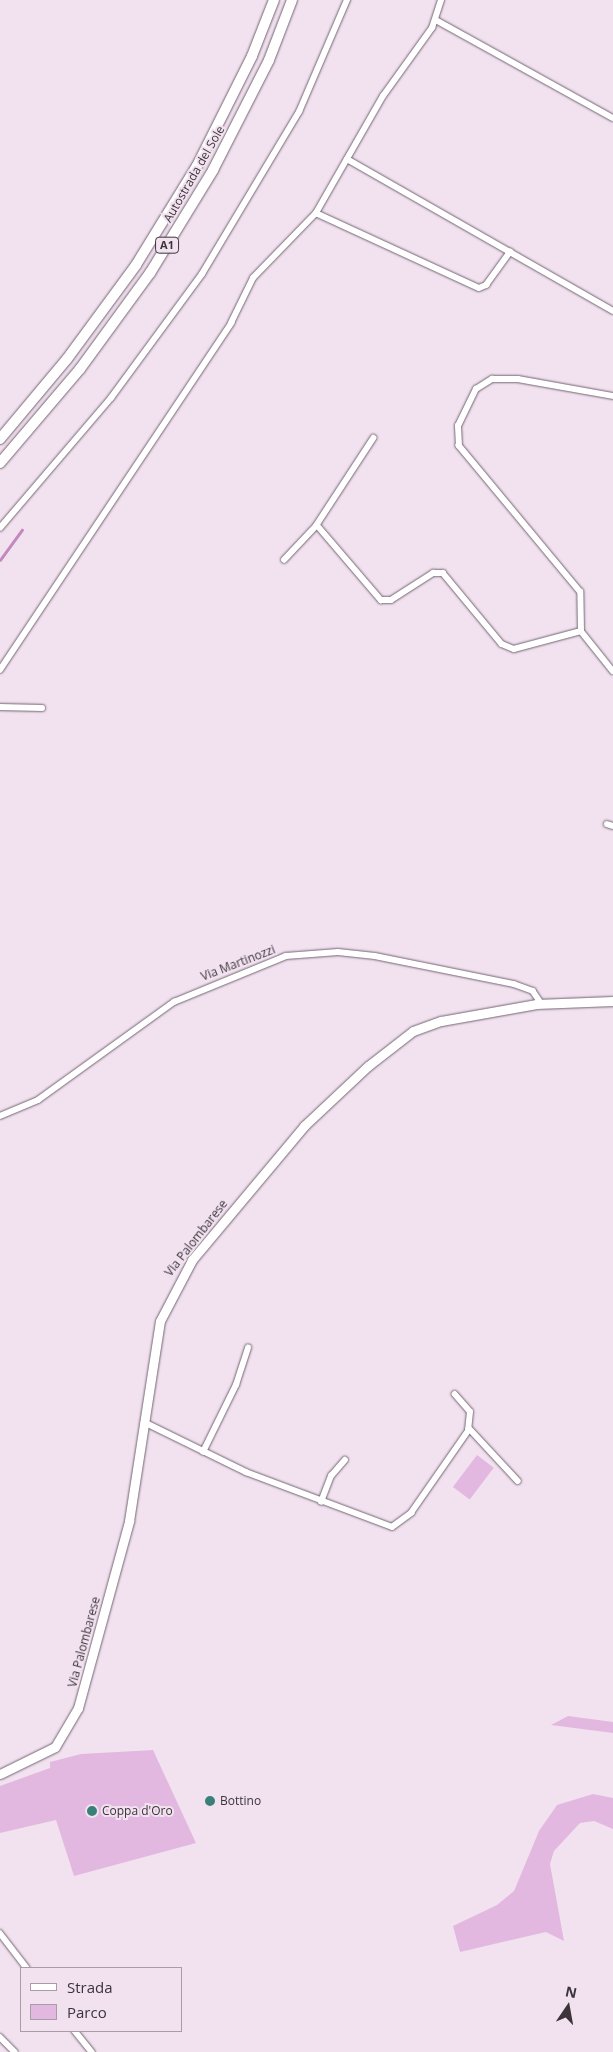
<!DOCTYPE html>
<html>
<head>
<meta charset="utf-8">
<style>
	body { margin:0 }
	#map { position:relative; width:613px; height:2052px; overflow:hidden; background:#f2e2f0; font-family:"Open Sans",sans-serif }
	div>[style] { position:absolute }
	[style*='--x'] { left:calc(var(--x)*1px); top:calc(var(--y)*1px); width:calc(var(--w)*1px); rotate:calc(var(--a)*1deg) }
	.green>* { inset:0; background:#e3b8e0; transform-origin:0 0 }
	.stream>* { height:2.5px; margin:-1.25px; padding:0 1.25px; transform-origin:1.25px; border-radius:1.25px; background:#c289bf }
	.roads { filter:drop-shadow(0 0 1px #736572) drop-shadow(0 0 1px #736572) }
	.street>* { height:5.5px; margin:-2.75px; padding:0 2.75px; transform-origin:2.75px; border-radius:2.75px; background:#fff }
	.secondary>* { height:9px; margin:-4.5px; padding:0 4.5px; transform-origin:4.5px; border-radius:4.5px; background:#fff }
	.highway>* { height:10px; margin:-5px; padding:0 5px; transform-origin:5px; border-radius:5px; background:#fff }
	.dots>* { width:14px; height:14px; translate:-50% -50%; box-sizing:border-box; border:2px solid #f2e2f0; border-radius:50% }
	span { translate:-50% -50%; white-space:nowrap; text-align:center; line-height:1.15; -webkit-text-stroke:4px #f2e2f0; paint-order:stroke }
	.shield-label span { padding:1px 4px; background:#f2e2f0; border:1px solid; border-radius:4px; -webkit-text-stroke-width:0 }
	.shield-label { font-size:11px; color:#3b343a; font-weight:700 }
	.street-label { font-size:12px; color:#3b343a }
	.poi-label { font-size:12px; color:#3b343a }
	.left { translate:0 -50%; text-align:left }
	.legend { position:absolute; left:20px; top:1967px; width:162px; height:65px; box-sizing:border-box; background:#f2e2f0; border:1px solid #a99ca7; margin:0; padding:6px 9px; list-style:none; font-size:15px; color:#3b343a }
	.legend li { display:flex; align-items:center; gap:10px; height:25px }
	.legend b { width:25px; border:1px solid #a99ca7 }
	.north { position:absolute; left:543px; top:1982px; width:50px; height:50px; -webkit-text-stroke:4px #f2e2f0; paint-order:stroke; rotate:12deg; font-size:14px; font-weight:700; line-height:20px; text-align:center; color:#3b343a }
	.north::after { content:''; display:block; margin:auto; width:18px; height:22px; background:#3b343a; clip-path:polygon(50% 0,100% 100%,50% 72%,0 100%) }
</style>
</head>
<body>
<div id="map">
	<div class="green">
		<div style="left:477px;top:1455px;width:21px;height:40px;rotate:37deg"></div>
		<div style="clip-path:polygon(568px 1716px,613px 1722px,613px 1733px,551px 1725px)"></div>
		<div style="clip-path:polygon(153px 1750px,196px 1843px,74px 1876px,56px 1820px,0 1833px,0 1786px,50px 1768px,50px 1762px,81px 1754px)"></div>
		<div style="clip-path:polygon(593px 1794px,613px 1798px,613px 1829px,594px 1821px,580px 1823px,554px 1851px,550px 1864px,564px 1941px,546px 1932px,460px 1952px,453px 1926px,497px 1905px,514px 1891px,539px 1831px,557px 1805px)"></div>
	</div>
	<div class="stream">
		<div style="--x:0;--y:560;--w:37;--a:-54"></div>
	</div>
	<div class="roads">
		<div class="street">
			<div style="--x:436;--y:20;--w:202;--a:29"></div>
			<div style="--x:347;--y:159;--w:306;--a:29.7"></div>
			<div style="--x:316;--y:213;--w:179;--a:24.7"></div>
			<div style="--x:479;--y:288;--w:8;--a:-23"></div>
			<div style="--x:486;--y:285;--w:41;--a:-54"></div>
			<div style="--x:374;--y:438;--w:104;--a:123.2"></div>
			<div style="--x:317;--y:525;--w:99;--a:49.5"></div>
			<div style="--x:381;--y:600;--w:10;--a:0"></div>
			<div style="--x:391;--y:600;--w:50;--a:-32.7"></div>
			<div style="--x:433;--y:573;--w:10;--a:0"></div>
			<div style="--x:443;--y:573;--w:92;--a:50.3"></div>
			<div style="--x:502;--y:644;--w:13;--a:23"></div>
			<div style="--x:514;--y:649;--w:69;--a:-15"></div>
			<div style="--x:581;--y:631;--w:39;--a:-91"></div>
			<div style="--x:580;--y:592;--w:190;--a:-129.7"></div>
			<div style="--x:459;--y:446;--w:20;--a:-93"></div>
			<div style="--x:458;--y:426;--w:41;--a:-64.1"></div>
			<div style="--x:476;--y:389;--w:19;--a:-32"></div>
			<div style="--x:492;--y:379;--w:26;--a:0"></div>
			<div style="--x:518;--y:379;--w:97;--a:10.1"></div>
			<div style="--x:0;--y:528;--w:171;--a:-49.5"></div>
			<div style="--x:111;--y:398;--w:154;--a:-53.7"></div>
			<div style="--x:202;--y:274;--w:189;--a:-59.1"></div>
			<div style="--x:299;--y:112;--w:122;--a:-66.8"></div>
			<div style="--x:284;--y:560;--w:48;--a:-46.7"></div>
			<div style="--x:581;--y:631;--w:51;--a:51.3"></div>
			<div style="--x:0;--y:670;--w:417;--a:-56.3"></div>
			<div style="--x:231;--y:323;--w:50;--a:-63.9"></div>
			<div style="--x:253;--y:278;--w:91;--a:-45.9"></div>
			<div style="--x:316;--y:213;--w:135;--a:-60.2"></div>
			<div style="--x:383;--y:96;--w:84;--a:-54.2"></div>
			<div style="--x:432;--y:28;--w:29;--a:-72"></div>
			<div style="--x:0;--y:707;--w:42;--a:1.4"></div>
			<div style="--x:607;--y:824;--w:6;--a:18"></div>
			<div style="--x:0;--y:1116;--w:41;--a:-22.8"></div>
			<div style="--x:38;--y:1100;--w:168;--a:-35.8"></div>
			<div style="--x:174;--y:1002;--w:121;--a:-22.3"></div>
			<div style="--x:286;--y:956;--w:52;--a:-4.4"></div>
			<div style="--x:338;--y:952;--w:37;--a:6"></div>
			<div style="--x:375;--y:956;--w:142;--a:11.4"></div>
			<div style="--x:514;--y:984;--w:20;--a:20"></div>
			<div style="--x:533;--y:991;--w:14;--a:56"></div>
			<div style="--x:144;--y:1422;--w:114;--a:26.1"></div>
			<div style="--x:246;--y:1472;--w:156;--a:20.6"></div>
			<div style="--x:392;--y:1527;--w:24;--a:-36"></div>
			<div style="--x:411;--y:1513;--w:100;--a:-55.2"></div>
			<div style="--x:468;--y:1431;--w:19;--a:-84"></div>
			<div style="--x:470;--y:1412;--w:23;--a:-131"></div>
			<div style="--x:469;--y:1428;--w:72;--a:47.2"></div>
			<div style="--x:203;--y:1452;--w:75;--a:-63.8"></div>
			<div style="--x:236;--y:1385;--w:39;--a:-72"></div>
			<div style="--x:321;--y:1502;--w:28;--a:-69"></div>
			<div style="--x:331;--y:1476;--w:21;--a:-49"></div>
			<div style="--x:0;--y:1933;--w:44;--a:52.4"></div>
			<div style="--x:75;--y:2031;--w:27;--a:51"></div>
			<div style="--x:0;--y:2037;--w:21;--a:45"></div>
		</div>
		<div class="secondary">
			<div style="--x:0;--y:1774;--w:61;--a:-26.1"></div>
			<div style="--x:55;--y:1747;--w:45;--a:-59.5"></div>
			<div style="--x:78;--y:1708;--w:194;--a:-74.7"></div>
			<div style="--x:129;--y:1521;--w:202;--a:-81.2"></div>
			<div style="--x:160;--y:1321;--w:69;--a:-62.3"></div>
			<div style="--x:192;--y:1260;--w:175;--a:-50.1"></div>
			<div style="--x:304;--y:1126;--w:88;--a:-43.2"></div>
			<div style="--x:368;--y:1066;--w:57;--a:-37.9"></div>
			<div style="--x:413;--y:1031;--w:30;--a:-20"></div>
			<div style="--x:441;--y:1021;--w:97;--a:-10.1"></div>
			<div style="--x:536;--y:1004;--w:77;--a:-2.2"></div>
		</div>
		<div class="highway">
			<div style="--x:0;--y:439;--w:104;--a:-50.1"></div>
			<div style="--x:67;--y:359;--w:117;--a:-53.7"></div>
			<div style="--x:136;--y:265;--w:116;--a:-58.4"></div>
			<div style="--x:197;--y:166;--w:123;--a:-63.4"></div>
			<div style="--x:252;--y:56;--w:60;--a:-68.6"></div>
			<div style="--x:0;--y:463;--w:123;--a:-49.6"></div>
			<div style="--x:80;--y:369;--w:119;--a:-53.9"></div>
			<div style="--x:150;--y:273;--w:121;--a:-58.5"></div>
			<div style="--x:213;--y:170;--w:123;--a:-63"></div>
			<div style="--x:269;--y:60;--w:64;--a:-69"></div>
		</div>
	</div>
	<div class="dots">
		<div style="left:210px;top:1801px;background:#3a8078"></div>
		<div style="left:92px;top:1811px;background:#3a8078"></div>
	</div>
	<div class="shield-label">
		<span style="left:167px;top:245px">A1</span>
	</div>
	<div class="street-label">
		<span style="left:194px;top:174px;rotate:-60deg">Autostrada del Sole</span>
		<span style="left:238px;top:963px;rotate:-21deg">Via Martinozzi</span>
		<span style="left:196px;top:1238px;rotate:-52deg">Via Palombarese</span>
		<span style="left:84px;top:1642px;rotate:-75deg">Via Palombarese</span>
	</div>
	<div class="poi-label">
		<span class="left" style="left:220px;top:1801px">Bottino</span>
		<span class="left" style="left:102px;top:1811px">Coppa d'Oro</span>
	</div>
	<ul class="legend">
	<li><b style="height:6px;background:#fff"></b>Strada</li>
	<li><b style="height:14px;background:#e3b8e0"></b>Parco</li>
	</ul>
	<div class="north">N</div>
</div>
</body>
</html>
